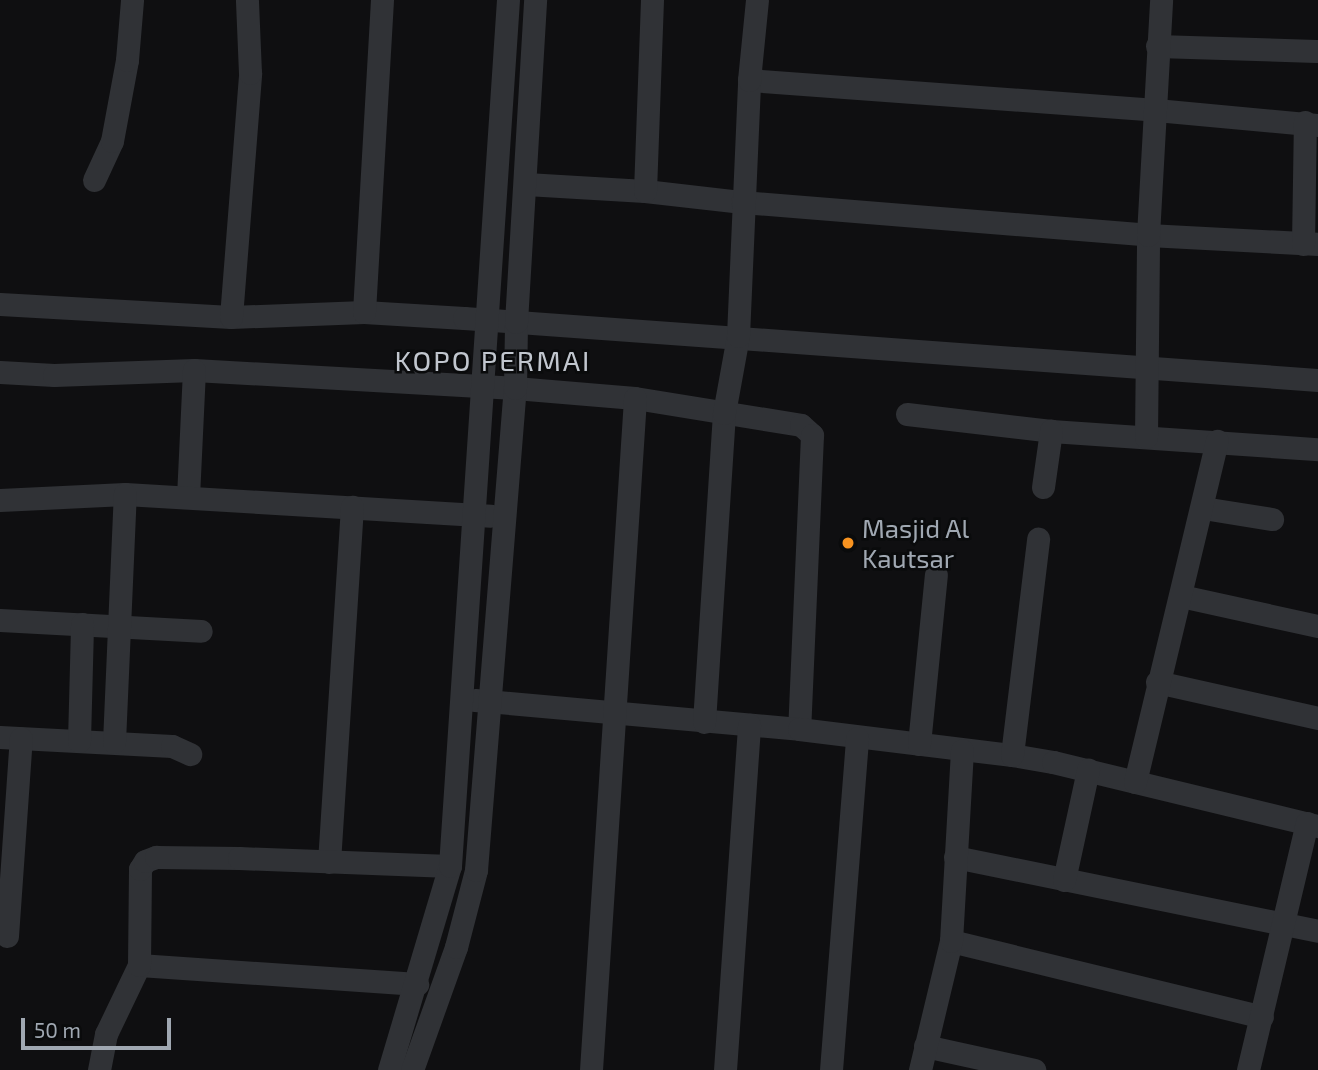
<!DOCTYPE html>
<html>
<head>
<meta charset="utf-8">
<style>
	body { margin:0 }
	#map { position:relative; width:1318px; height:1070px; overflow:hidden; background:#0f0f11; font-family:"Exo 2",sans-serif }
	div>[style] { position:absolute }
	[style*='--x'] { left:calc(var(--x)*1px); top:calc(var(--y)*1px); width:calc(var(--w)*1px); rotate:calc(var(--a)*1deg) }
	.street>* { height:23px; margin:-11.5px; padding:0 11.5px; transform-origin:11.5px; border-radius:11.5px; background:#303236 }
	.dots>* { width:19px; height:19px; translate:-50% -50%; box-sizing:border-box; border:4px solid #0a0b0c; border-radius:50% }
	span { translate:-50% -50%; white-space:nowrap; text-align:center; line-height:1.15; -webkit-text-stroke:5px #0a0b0c; paint-order:stroke }
	.poi-label { font-size:26px; color:#a0a8b2 }
	.left { translate:0 -50%; text-align:left }
	.neighbourhood-label { font-size:28px; color:#c1c6ce; letter-spacing:2px }
	.scale { position:absolute; left:21px; top:1018px; width:150px; height:32px; box-sizing:border-box; border:4px solid #a0a8b2; border-top:0; padding-left:9px; font-size:21px; line-height:24px; white-space:nowrap; color:#a0a8b2; -webkit-text-stroke:5px #0a0b0c; paint-order:stroke }
</style>
</head>
<body>
<div id="map">
	<div class="street">
		<div style="--x:1157;--y:46;--w:159;--a:1.8"></div>
		<div style="--x:749;--y:80;--w:408;--a:4.2"></div>
		<div style="--x:1156;--y:110;--w:163;--a:5.3"></div>
		<div style="--x:94;--y:180;--w:43;--a:-65.2"></div>
		<div style="--x:112;--y:141;--w:82;--a:-79.5"></div>
		<div style="--x:127;--y:60;--w:60;--a:-85.2"></div>
		<div style="--x:526;--y:184;--w:119;--a:3.4"></div>
		<div style="--x:645;--y:191;--w:98;--a:6.5"></div>
		<div style="--x:742;--y:202;--w:407;--a:4.6"></div>
		<div style="--x:1148;--y:235;--w:170;--a:3"></div>
		<div style="--x:645;--y:191;--w:191;--a:-87.9"></div>
		<div style="--x:1303;--y:244;--w:122;--a:-89.1"></div>
		<div style="--x:0;--y:304;--w:231;--a:3.2"></div>
		<div style="--x:231;--y:317;--w:133;--a:-2.2"></div>
		<div style="--x:364;--y:312;--w:100;--a:3.4"></div>
		<div style="--x:464;--y:318;--w:856;--a:4.15"></div>
		<div style="--x:364;--y:312;--w:313;--a:-86.7"></div>
		<div style="--x:231;--y:317;--w:245;--a:-85.5"></div>
		<div style="--x:250;--y:73;--w:73;--a:-92.4"></div>
		<div style="--x:0;--y:372;--w:54;--a:3.2"></div>
		<div style="--x:54;--y:375;--w:140;--a:-2"></div>
		<div style="--x:194;--y:370;--w:322;--a:3.2"></div>
		<div style="--x:515;--y:388;--w:120;--a:4.8"></div>
		<div style="--x:635;--y:398;--w:168;--a:9.2"></div>
		<div style="--x:801;--y:425;--w:15;--a:42"></div>
		<div style="--x:812;--y:435;--w:294;--a:92.5"></div>
		<div style="--x:907;--y:414;--w:145;--a:6.7"></div>
		<div style="--x:1051;--y:431;--w:268;--a:3.9"></div>
		<div style="--x:1146;--y:437;--w:202;--a:-89.4"></div>
		<div style="--x:1148;--y:235;--w:235;--a:-86.8"></div>
		<div style="--x:1043;--y:487;--w:57;--a:-81.9"></div>
		<div style="--x:188;--y:497;--w:127;--a:-87.3"></div>
		<div style="--x:0;--y:500;--w:125;--a:-2.7"></div>
		<div style="--x:125;--y:494;--w:366;--a:3.4"></div>
		<div style="--x:1203;--y:508;--w:70;--a:9.1"></div>
		<div style="--x:1181;--y:596;--w:140;--a:12.4"></div>
		<div style="--x:0;--y:620;--w:201;--a:3.1"></div>
		<div style="--x:1157;--y:682;--w:165;--a:12.6"></div>
		<div style="--x:475;--y:700;--w:325;--a:5.1"></div>
		<div style="--x:799;--y:729;--w:215;--a:7"></div>
		<div style="--x:1012;--y:755;--w:42;--a:9.7"></div>
		<div style="--x:1053;--y:762;--w:273;--a:13.6"></div>
		<div style="--x:704;--y:722;--w:310;--a:-86.3"></div>
		<div style="--x:724;--y:413;--w:78;--a:-79.7"></div>
		<div style="--x:738;--y:336;--w:256;--a:-87.5"></div>
		<div style="--x:749;--y:80;--w:80;--a:-84.3"></div>
		<div style="--x:0;--y:737;--w:172;--a:3"></div>
		<div style="--x:172;--y:746;--w:20;--a:24"></div>
		<div style="--x:79;--y:741;--w:117;--a:-88.5"></div>
		<div style="--x:114;--y:742;--w:248;--a:-87.5"></div>
		<div style="--x:919;--y:744;--w:170;--a:-84.3"></div>
		<div style="--x:1012;--y:755;--w:218;--a:-83.1"></div>
		<div style="--x:1135;--y:782;--w:351;--a:-76.5"></div>
		<div style="--x:955;--y:857;--w:370;--a:11.5"></div>
		<div style="--x:329;--y:862;--w:356;--a:-86.3"></div>
		<div style="--x:1064;--y:880;--w:113;--a:-77.7"></div>
		<div style="--x:7;--y:936;--w:198;--a:-86"></div>
		<div style="--x:951;--y:941;--w:320;--a:13.7"></div>
		<div style="--x:139;--y:965;--w:279;--a:3.9"></div>
		<div style="--x:925;--y:1046;--w:112;--a:12.4"></div>
		<div style="--x:99;--y:1070;--w:37;--a:-79"></div>
		<div style="--x:106;--y:1034;--w:76;--a:-64.4"></div>
		<div style="--x:139;--y:965;--w:96;--a:-89.4"></div>
		<div style="--x:140;--y:869;--w:9;--a:-58"></div>
		<div style="--x:145;--y:861;--w:12;--a:-20"></div>
		<div style="--x:156;--y:857;--w:83;--a:0.7"></div>
		<div style="--x:239;--y:858;--w:211;--a:2.2"></div>
		<div style="--x:389;--y:1070;--w:213;--a:-73.4"></div>
		<div style="--x:450;--y:866;--w:868;--a:-86.17"></div>
		<div style="--x:412;--y:1070;--w:131;--a:-70.3"></div>
		<div style="--x:456;--y:947;--w:80;--a:-75.4"></div>
		<div style="--x:476;--y:870;--w:484;--a:-85.4"></div>
		<div style="--x:515;--y:388;--w:66;--a:-89.1"></div>
		<div style="--x:516;--y:322;--w:323;--a:-86.6"></div>
		<div style="--x:591;--y:1070;--w:673;--a:-86.25"></div>
		<div style="--x:725;--y:1070;--w:346;--a:-86"></div>
		<div style="--x:831;--y:1070;--w:333;--a:-85.5"></div>
		<div style="--x:920;--y:1070;--w:133;--a:-76.5"></div>
		<div style="--x:951;--y:941;--w:191;--a:-86.7"></div>
		<div style="--x:1248;--y:1070;--w:254;--a:-76.6"></div>
	</div>
	<div class="dots">
		<div style="left:848px;top:543px;background:#f89320"></div>
	</div>
	<div class="poi-label">
		<span class="left" style="left:862px;top:543px">Masjid Al<br>Kautsar</span>
	</div>
	<div class="neighbourhood-label">
		<span style="left:493px;top:360px">KOPO PERMAI</span>
	</div>
	<div class="scale">50 m</div>
</div>
</body>
</html>
